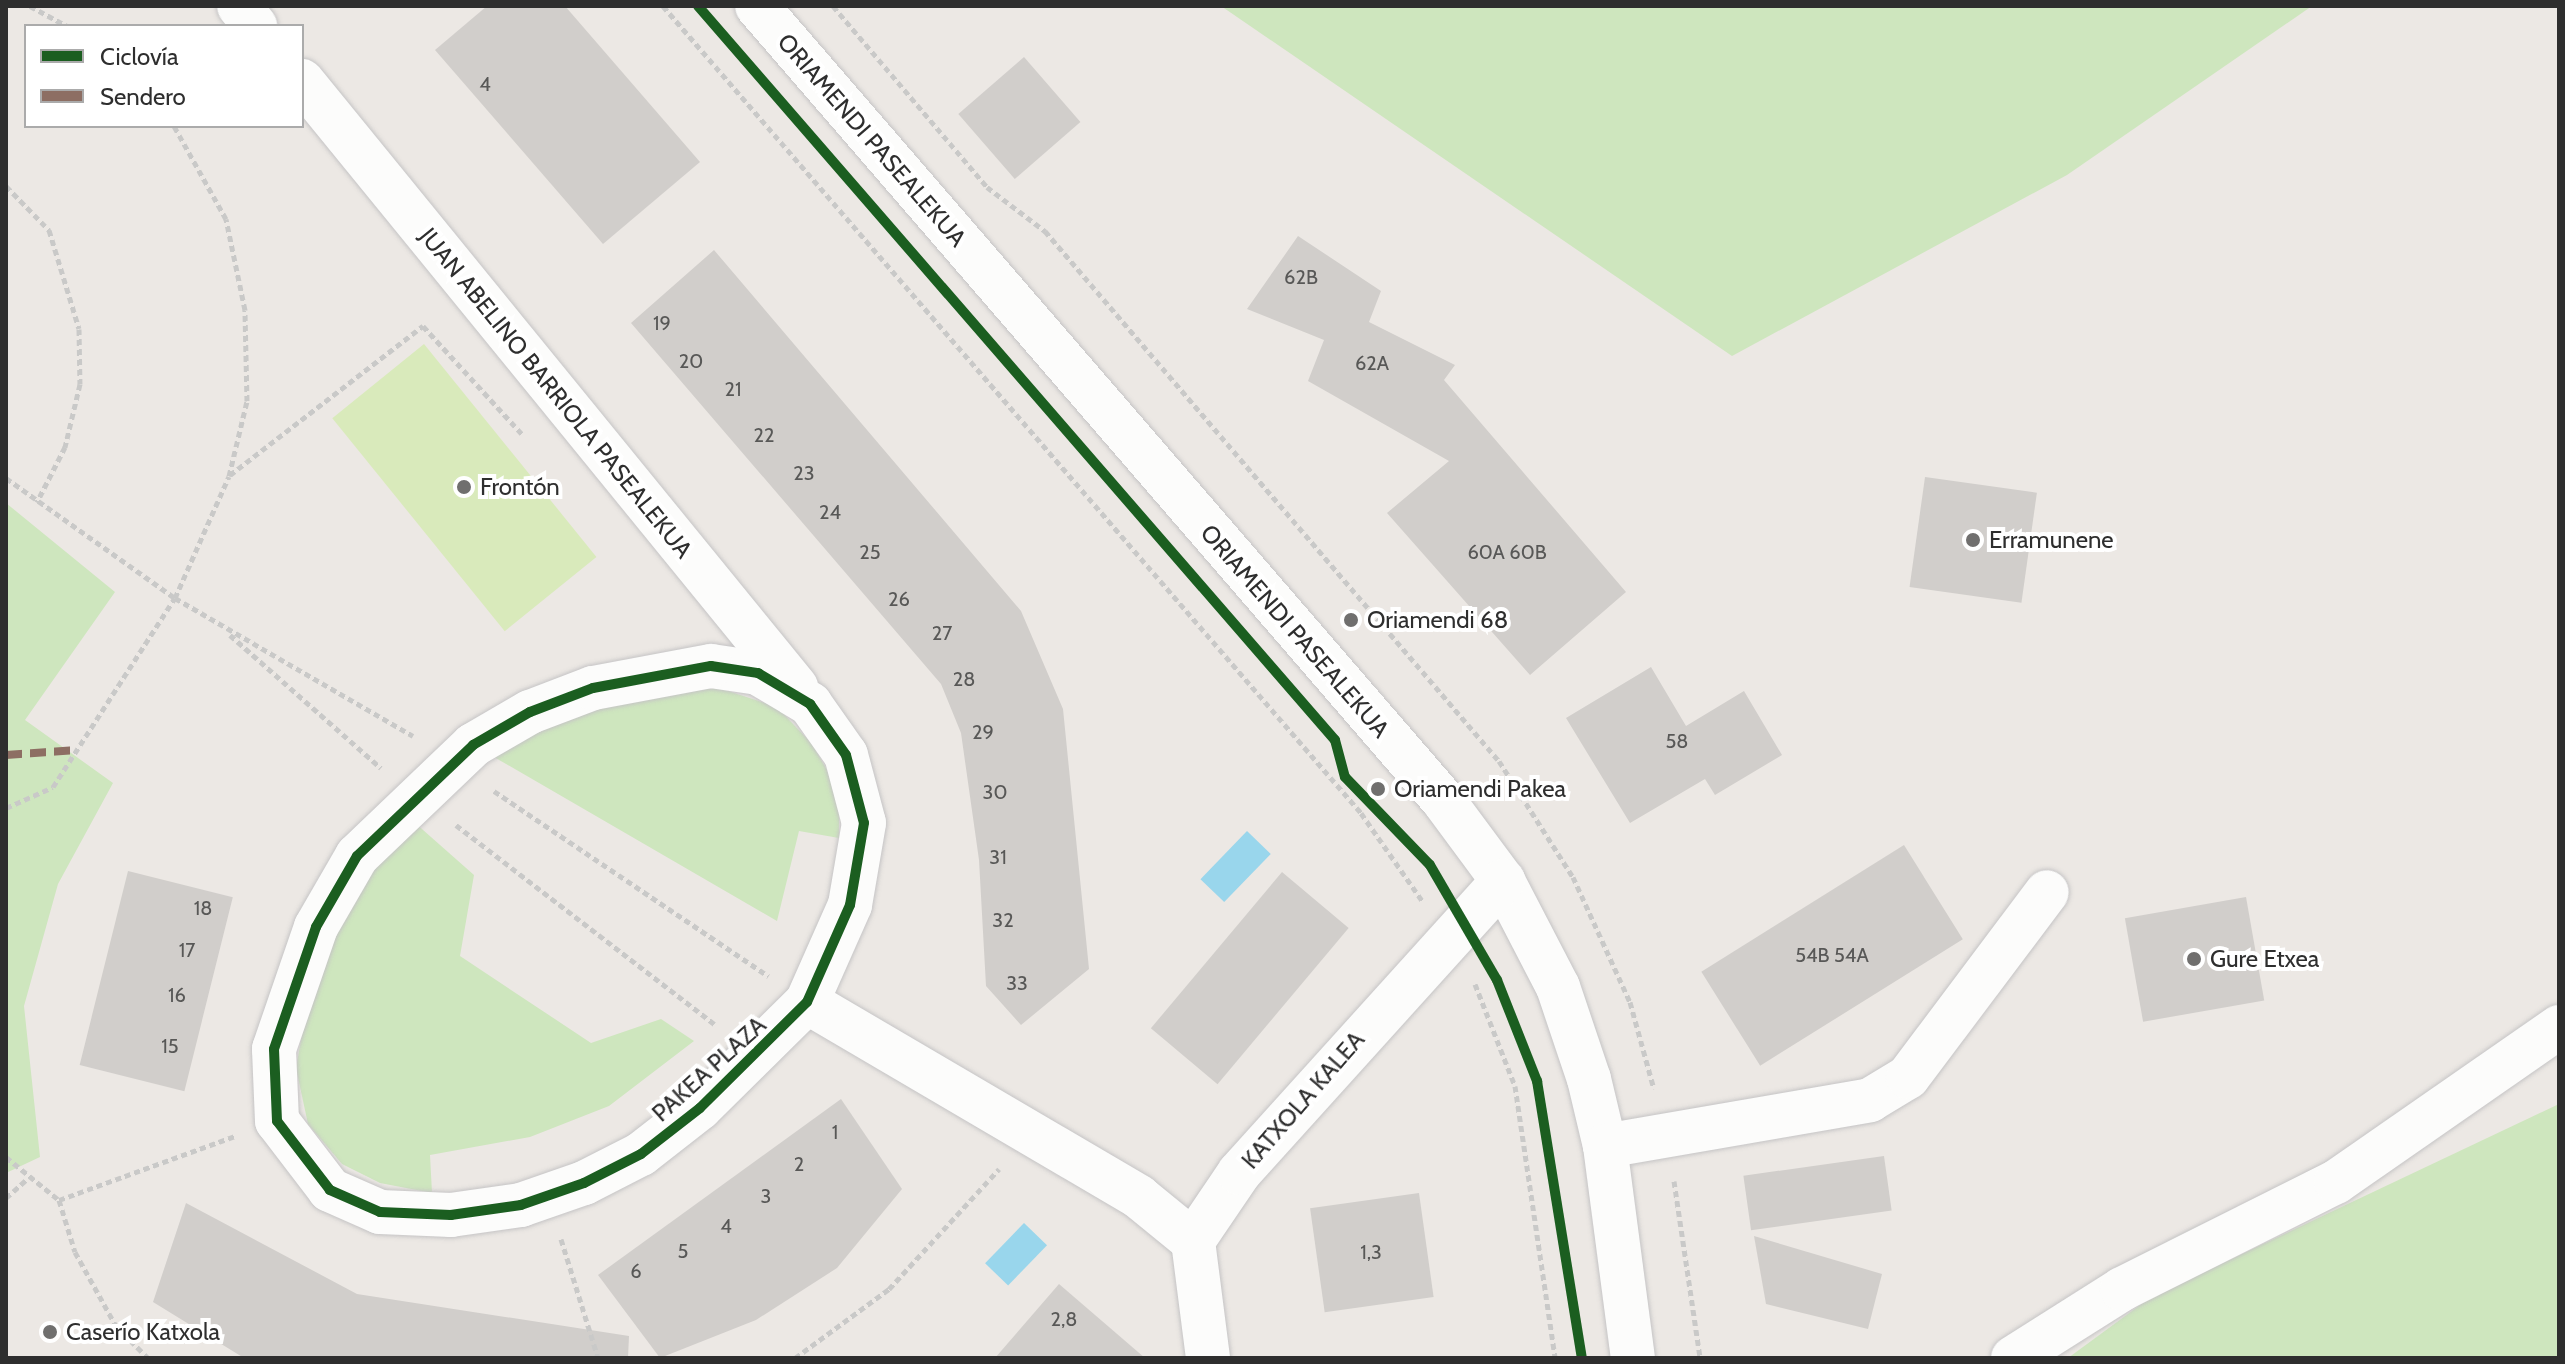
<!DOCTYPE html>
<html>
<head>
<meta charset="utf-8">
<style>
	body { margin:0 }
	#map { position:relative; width:2565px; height:1364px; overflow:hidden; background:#ece8e4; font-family:Cabin,sans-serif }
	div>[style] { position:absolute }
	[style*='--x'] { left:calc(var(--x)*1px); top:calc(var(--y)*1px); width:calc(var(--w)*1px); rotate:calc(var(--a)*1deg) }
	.green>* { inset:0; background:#cee6be }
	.pitch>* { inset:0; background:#d9eabb; transform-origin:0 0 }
	.water>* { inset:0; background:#99d6ec; transform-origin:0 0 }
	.building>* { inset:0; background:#d1cecb; transform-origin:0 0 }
	.path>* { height:5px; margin-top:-2.5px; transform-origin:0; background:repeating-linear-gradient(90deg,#c9c9c8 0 6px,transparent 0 10px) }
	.roads { filter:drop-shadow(0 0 2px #c5c4c5) drop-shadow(0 0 2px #c5c4c5) }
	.minor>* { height:44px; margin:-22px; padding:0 22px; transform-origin:22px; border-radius:22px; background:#fcfcfb }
	.quiet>* { height:8px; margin-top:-4px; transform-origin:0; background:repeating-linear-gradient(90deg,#8d6e63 0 16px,transparent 0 24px) }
	.cycleway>* { height:10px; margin:-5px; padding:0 5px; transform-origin:5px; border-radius:5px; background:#1b5e20 }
	.dots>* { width:22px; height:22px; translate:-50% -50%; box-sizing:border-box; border:4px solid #fff; border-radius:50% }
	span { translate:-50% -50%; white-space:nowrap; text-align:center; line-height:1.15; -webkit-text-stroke:8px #fff; paint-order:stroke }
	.number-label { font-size:20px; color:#585857 }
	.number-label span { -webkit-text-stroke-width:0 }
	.street-label { font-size:24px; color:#2e2e2e }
	.poi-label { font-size:24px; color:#2e2e2e }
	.left { translate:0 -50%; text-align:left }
	.frame { position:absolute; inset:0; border:8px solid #2e2e2e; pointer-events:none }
	.legend { position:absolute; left:24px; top:24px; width:280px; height:104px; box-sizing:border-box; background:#fff; border:2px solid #ababab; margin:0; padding:10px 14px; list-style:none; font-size:24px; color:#2e2e2e }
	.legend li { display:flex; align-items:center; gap:16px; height:40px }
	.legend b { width:40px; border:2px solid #ababab }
</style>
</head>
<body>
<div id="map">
	<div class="green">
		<div style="clip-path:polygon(1221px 6px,2312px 6px,2067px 175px,1732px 356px)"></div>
		<div style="clip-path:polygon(6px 503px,115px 592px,25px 720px,113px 783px,58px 884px,24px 1006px,40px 1157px,6px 1173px)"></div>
		<div style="clip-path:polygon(719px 688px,777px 707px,812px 744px,839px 791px,839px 838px,799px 831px,777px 921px,494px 757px,540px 728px,632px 696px)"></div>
		<div style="clip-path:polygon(414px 822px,474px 875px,460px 956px,591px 1043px,661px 1019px,694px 1041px,609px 1106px,530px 1137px,430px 1155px,432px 1193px,380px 1183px,342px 1164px,308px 1124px,296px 1068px,309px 995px,353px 894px)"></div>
		<div style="clip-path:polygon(2559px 1104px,2559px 1358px,2068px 1358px,2151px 1297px)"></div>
	</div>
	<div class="pitch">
		<div style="left:424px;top:344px;width:274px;height:118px;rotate:51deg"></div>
	</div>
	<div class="water">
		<div style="left:1247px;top:831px;width:33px;height:67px;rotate:44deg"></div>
		<div style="left:1024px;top:1223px;width:32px;height:56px;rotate:44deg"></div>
	</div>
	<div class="building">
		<div style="clip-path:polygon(487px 6px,565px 6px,700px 162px,603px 244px,435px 50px)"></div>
		<div style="left:1024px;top:57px;width:86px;height:87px;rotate:49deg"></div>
		<div style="clip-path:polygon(1298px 236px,1381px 291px,1369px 322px,1455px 365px,1444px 380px,1626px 592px,1530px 675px,1387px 513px,1449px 461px,1308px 381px,1324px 340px,1247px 309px)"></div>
		<div style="clip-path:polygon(714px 250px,1021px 611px,1063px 709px,1089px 969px,1021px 1025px,986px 986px,979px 860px,961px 733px,941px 684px,631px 323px)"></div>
		<div style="left:1925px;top:477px;width:113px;height:111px;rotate:8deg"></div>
		<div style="clip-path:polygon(1651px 667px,1686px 726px,1744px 691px,1782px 755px,1715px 795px,1705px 779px,1630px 823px,1566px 718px)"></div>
		<div style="left:1904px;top:845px;width:111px;height:239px;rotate:58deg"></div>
		<div style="left:128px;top:871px;width:108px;height:200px;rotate:14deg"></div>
		<div style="left:1282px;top:872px;width:87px;height:204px;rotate:40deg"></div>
		<div style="left:2246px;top:897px;width:105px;height:123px;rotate:80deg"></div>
		<div style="clip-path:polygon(841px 1099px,902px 1189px,837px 1268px,756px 1320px,660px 1358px,598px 1275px)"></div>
		<div style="left:1884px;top:1156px;width:55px;height:142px;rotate:82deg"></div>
		<div style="left:1419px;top:1193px;width:105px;height:110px;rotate:82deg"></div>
		<div style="clip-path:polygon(186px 1203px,357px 1294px,629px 1336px,628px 1358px,244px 1358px,153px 1302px)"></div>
		<div style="clip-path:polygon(1754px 1236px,1882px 1274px,1868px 1329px,1766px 1304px)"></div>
		<div style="clip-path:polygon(1059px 1284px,1145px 1358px,995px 1358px)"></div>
	</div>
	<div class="path">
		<div style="--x:30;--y:6;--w:42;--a:28.4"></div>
		<div style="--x:663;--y:6;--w:1067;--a:49.14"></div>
		<div style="--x:1361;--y:813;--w:108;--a:55.1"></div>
		<div style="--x:833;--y:6;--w:238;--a:49.6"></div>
		<div style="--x:987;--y:187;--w:73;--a:37.2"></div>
		<div style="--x:1045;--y:231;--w:698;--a:49.42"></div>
		<div style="--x:1499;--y:761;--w:138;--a:57.5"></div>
		<div style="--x:1573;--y:877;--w:137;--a:65.5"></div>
		<div style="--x:1630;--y:1002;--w:90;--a:74.6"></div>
		<div style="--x:6;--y:186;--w:62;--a:45.7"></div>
		<div style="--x:49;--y:230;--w:103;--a:73.1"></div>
		<div style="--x:79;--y:329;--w:55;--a:89"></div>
		<div style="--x:80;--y:384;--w:65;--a:103.4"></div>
		<div style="--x:65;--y:447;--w:62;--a:117"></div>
		<div style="--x:230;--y:475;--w:244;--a:-37.7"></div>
		<div style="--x:423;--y:326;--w:147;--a:47.5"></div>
		<div style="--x:6;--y:478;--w:207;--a:35.4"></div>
		<div style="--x:175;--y:598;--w:275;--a:30.1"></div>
		<div style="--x:230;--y:635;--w:201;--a:41.4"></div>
		<div style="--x:494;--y:791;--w:331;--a:34"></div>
		<div style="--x:6;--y:808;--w:51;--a:-24.1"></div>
		<div style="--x:53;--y:787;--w:225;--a:-57.2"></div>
		<div style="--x:175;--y:598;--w:133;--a:-66.1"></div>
		<div style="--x:229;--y:476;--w:77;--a:-76.5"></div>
		<div style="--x:247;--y:401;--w:91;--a:-91.3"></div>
		<div style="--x:245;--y:310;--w:93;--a:-101.8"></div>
		<div style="--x:226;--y:219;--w:107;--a:-119.2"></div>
		<div style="--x:456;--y:825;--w:326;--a:37.6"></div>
		<div style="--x:1475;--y:984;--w:110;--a:68.6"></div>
		<div style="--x:1515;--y:1086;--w:275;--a:81.6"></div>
		<div style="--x:6;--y:1157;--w:68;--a:39.1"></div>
		<div style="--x:59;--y:1200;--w:54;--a:72.9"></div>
		<div style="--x:75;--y:1252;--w:85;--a:61"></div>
		<div style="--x:116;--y:1326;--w:45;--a:45"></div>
		<div style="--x:1674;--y:1181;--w:179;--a:81.6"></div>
		<div style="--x:6;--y:1198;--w:27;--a:-42"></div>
		<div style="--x:59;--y:1200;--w:187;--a:-20"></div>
		<div style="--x:561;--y:1239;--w:125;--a:72.7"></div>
		<div style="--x:795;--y:1358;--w:117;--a:-36.3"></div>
		<div style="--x:889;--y:1289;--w:163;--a:-47.5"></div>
	</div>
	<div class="roads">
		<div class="minor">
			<div style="--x:239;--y:6;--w:26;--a:51"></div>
			<div style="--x:757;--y:6;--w:1049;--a:49.17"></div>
			<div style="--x:1443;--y:800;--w:101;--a:53.5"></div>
			<div style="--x:1503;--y:881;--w:119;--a:62.6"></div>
			<div style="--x:1558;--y:987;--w:97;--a:71.4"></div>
			<div style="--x:1589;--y:1079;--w:69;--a:76.6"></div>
			<div style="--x:1605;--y:1146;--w:214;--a:82.5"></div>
			<div style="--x:302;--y:81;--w:782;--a:50.81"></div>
			<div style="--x:711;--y:666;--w:48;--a:8.5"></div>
			<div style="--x:758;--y:673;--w:61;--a:30.8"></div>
			<div style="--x:810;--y:704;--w:62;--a:54.8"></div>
			<div style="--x:846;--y:755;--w:70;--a:75.2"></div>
			<div style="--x:864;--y:823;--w:83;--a:99.7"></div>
			<div style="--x:850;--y:905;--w:106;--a:113.9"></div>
			<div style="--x:807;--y:1002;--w:151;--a:135.3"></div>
			<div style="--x:700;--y:1108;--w:75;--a:142.1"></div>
			<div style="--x:641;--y:1154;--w:64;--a:153"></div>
			<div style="--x:584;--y:1183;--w:67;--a:160.8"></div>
			<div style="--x:521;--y:1205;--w:71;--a:171.9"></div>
			<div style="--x:451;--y:1215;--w:71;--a:-177.6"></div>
			<div style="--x:380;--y:1212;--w:55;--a:-156.3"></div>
			<div style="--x:330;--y:1190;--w:87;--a:-127.5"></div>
			<div style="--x:277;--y:1121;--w:72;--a:-92.4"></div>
			<div style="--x:274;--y:1049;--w:129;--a:-71"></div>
			<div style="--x:316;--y:927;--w:82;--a:-60"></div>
			<div style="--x:357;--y:856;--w:161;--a:-43.7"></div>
			<div style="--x:473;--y:745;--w:66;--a:-30.1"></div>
			<div style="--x:530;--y:712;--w:67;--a:-20.9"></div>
			<div style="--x:593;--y:688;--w:120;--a:-10.6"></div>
			<div style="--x:807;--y:1002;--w:385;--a:30.4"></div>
			<div style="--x:1139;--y:1197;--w:70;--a:39.2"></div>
			<div style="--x:1605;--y:1146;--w:269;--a:-9.8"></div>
			<div style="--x:1870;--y:1100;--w:44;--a:-31.2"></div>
			<div style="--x:1908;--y:1077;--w:231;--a:-53.1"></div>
			<div style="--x:1208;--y:1358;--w:118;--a:-97.3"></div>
			<div style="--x:1193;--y:1241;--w:82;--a:-55.9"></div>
			<div style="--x:1239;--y:1173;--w:394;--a:-47.9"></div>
			<div style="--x:2013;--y:1358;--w:129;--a:-32.3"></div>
			<div style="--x:2122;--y:1289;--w:239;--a:-26.6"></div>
			<div style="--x:2336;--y:1182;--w:272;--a:-34.8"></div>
		</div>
	</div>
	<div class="quiet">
		<div style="--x:6;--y:755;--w:71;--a:-4"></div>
	</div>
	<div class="cycleway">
		<div style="--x:698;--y:6;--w:972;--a:49.05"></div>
		<div style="--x:1335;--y:740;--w:38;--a:75"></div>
		<div style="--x:1345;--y:777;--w:122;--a:46"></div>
		<div style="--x:1430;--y:865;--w:133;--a:59.8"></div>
		<div style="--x:1497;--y:980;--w:109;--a:68.4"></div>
		<div style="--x:1537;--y:1081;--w:281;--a:80.8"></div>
		<div style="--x:711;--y:666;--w:48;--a:8.5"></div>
		<div style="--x:758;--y:673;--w:61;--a:30.8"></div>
		<div style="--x:810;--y:704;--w:62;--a:54.8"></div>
		<div style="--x:846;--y:755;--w:70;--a:75.2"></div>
		<div style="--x:864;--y:823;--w:83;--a:99.7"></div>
		<div style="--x:850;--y:905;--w:106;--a:113.9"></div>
		<div style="--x:807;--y:1002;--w:151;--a:135.3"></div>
		<div style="--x:700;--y:1108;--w:75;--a:142.1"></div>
		<div style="--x:641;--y:1154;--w:64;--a:153"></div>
		<div style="--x:584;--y:1183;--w:67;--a:160.8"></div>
		<div style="--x:521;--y:1205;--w:71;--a:171.9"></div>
		<div style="--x:451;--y:1215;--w:71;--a:-177.6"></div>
		<div style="--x:380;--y:1212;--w:55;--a:-156.3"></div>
		<div style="--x:330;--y:1190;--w:87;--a:-127.5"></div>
		<div style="--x:277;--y:1121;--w:72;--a:-92.4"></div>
		<div style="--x:274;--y:1049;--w:129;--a:-71"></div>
		<div style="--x:316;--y:927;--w:82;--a:-60"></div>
		<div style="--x:357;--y:856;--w:161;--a:-43.7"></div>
		<div style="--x:473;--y:745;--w:66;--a:-30.1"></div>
		<div style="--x:530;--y:712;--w:67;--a:-20.9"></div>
		<div style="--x:593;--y:688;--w:120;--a:-10.6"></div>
	</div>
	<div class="dots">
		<div style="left:464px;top:487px;background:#706f6e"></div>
		<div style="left:1973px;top:540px;background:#706f6e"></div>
		<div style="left:1351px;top:620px;background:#706f6e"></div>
		<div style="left:1378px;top:789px;background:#706f6e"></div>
		<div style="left:2194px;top:959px;background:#706f6e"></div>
		<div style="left:50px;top:1332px;background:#706f6e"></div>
	</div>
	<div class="number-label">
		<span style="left:485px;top:84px">4</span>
		<span style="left:1301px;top:277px">62B</span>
		<span style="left:662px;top:323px">19</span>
		<span style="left:691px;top:361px">20</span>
		<span style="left:1372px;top:363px">62A</span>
		<span style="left:733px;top:389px">21</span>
		<span style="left:764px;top:435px">22</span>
		<span style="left:804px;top:473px">23</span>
		<span style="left:830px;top:512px">24</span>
		<span style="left:870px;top:552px">25</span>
		<span style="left:1507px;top:552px">60A 60B</span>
		<span style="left:899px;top:599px">26</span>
		<span style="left:942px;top:633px">27</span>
		<span style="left:964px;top:679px">28</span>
		<span style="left:983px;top:732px">29</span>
		<span style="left:1677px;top:741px">58</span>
		<span style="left:995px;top:792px">30</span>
		<span style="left:998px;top:857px">31</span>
		<span style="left:203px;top:908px">18</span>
		<span style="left:1003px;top:920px">32</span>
		<span style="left:187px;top:950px">17</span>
		<span style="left:1832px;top:955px">54B 54A</span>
		<span style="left:1017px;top:983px">33</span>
		<span style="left:177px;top:995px">16</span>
		<span style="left:170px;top:1046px">15</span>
		<span style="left:835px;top:1132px">1</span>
		<span style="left:799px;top:1164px">2</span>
		<span style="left:766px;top:1196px">3</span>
		<span style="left:726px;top:1226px">4</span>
		<span style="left:683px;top:1251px">5</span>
		<span style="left:1371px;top:1252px">1,3</span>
		<span style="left:636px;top:1271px">6</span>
		<span style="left:1064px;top:1319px">2,8</span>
	</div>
	<div class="street-label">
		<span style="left:872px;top:140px;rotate:49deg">ORIAMENDI PASEALEKUA</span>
		<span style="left:556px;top:393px;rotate:51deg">JUAN ABELINO BARRIOLA PASEALEKUA</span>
		<span style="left:1295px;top:631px;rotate:49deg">ORIAMENDI PASEALEKUA</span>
		<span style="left:709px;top:1069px;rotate:-42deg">PAKEA PLAZA</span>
		<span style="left:1303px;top:1100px;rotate:-49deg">KATXOLA KALEA</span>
	</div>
	<div class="poi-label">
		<span class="left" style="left:480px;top:487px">Frontón</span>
		<span class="left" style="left:1989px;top:540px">Erramunene</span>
		<span class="left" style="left:1367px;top:620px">Oriamendi 68</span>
		<span class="left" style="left:1394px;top:789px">Oriamendi Pakea</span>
		<span class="left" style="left:2210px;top:959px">Gure Etxea</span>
		<span class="left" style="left:66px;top:1332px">Caserío Katxola</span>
	</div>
	<div class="frame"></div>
	<ul class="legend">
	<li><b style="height:10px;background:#1b5e20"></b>Ciclovía</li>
	<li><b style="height:10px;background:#8d6e63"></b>Sendero</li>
	</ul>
</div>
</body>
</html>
